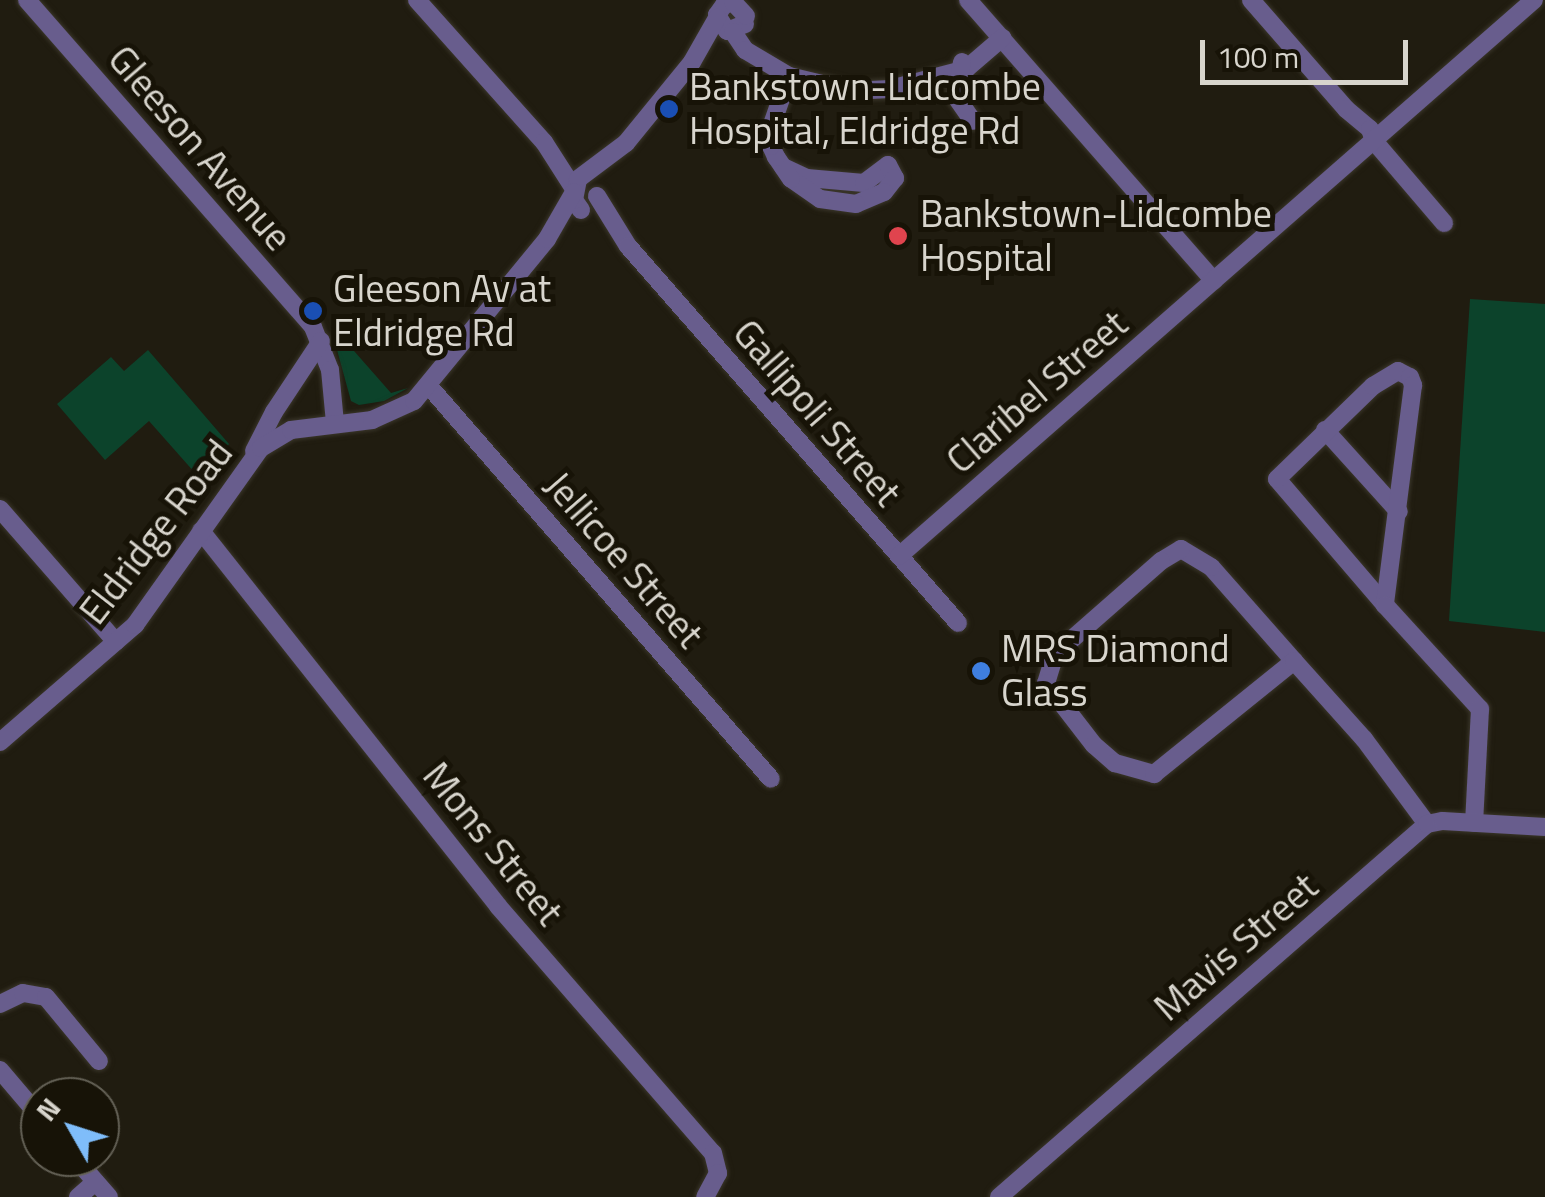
<!DOCTYPE html>
<html>
<head>
<meta charset="utf-8">
<style>
	body { margin:0 }
	#map { position:relative; width:1545px; height:1197px; overflow:hidden; background:#201c10; font-family:"Titillium Web",sans-serif }
	div>[style] { position:absolute }
	[style*='--x'] { left:calc(var(--x)*1px); top:calc(var(--y)*1px); width:calc(var(--w)*1px); rotate:calc(var(--a)*1deg) }
	.green>* { inset:0; background:#0c432b }
	.roads { filter:drop-shadow(0 0 2px #3a362a) drop-shadow(0 0 2px #3a362a) }
	.minor>* { height:18px; margin:-9px; padding:0 9px; transform-origin:9px; border-radius:9px; background:#685d8d }
	.dots>* { width:28px; height:28px; translate:-50% -50%; box-sizing:border-box; border:5px solid #171307; border-radius:50% }
	span { translate:-50% -50%; white-space:nowrap; text-align:center; line-height:1.15; -webkit-text-stroke:10px #171307; paint-order:stroke }
	.poi-label { font-size:38px; color:#d8d5cd }
	.left { translate:0 -50%; text-align:left }
	.street-label { font-size:38px; color:#d8d5cd }
	.north { position:absolute; left:20px; top:1077px; width:100px; height:100px; box-sizing:border-box; background:#171307; border:2px solid #646156; border-radius:50%; rotate:309deg; font-size:28px; font-weight:700; line-height:40px; text-align:center; color:#d8d5cd }
	.north::after { content:''; display:block; margin:auto; width:35px; height:45px; background:#7fbdfa; clip-path:polygon(50% 0,100% 100%,50% 72%,0 100%) }
	.scale { position:absolute; left:1200px; top:40px; width:208px; height:45px; box-sizing:border-box; border:5px solid #d8d5cd; border-top:0; padding-left:12px; font-size:30px; line-height:35px; white-space:nowrap; color:#d8d5cd; -webkit-text-stroke:8px #171307; paint-order:stroke }
</style>
</head>
<body>
<div id="map">
	<div class="green">
		<div style="clip-path:polygon(1470px 299px,1545px 304px,1545px 632px,1449px 621px)"></div>
		<div style="clip-path:polygon(340px 335px,391px 393px,408px 388px,384px 401px,359px 405px,351px 401px,334px 339px)"></div>
		<div style="clip-path:polygon(148px 350px,229px 444px,203px 482px,149px 421px,105px 460px,57px 404px,111px 357px,124px 371px)"></div>
	</div>
	<div class="roads">
		<div class="minor">
			<div style="--x:27;--y:0;--w:434;--a:48.8"></div>
			<div style="--x:313;--y:327;--w:46;--a:68.4"></div>
			<div style="--x:330;--y:370;--w:53;--a:84.6"></div>
			<div style="--x:417;--y:0;--w:191;--a:48.2"></div>
			<div style="--x:544;--y:142;--w:56;--a:57.4"></div>
			<div style="--x:968;--y:0;--w:373;--a:48.8"></div>
			<div style="--x:1251;--y:0;--w:145;--a:48.9"></div>
			<div style="--x:1346;--y:109;--w:31;--a:40"></div>
			<div style="--x:1370;--y:129;--w:13;--a:72"></div>
			<div style="--x:1374;--y:141;--w:108;--a:49.5"></div>
			<div style="--x:745;--y:24;--w:19;--a:159"></div>
			<div style="--x:727;--y:31;--w:19;--a:-122"></div>
			<div style="--x:717;--y:15;--w:12;--a:-55"></div>
			<div style="--x:724;--y:5;--w:9;--a:-18"></div>
			<div style="--x:733;--y:2;--w:19;--a:47"></div>
			<div style="--x:733;--y:32;--w:22;--a:56"></div>
			<div style="--x:745;--y:50;--w:51;--a:30.6"></div>
			<div style="--x:789;--y:76;--w:64;--a:13.6"></div>
			<div style="--x:851;--y:91;--w:39;--a:-3"></div>
			<div style="--x:890;--y:89;--w:79;--a:-14.7"></div>
			<div style="--x:966;--y:69;--w:48;--a:-40.7"></div>
			<div style="--x:962;--y:62;--w:36;--a:100"></div>
			<div style="--x:956;--y:97;--w:29;--a:55"></div>
			<div style="--x:783;--y:167;--w:26;--a:25"></div>
			<div style="--x:807;--y:178;--w:57;--a:5"></div>
			<div style="--x:864;--y:183;--w:30;--a:-37"></div>
			<div style="--x:888;--y:165;--w:15;--a:62"></div>
			<div style="--x:895;--y:178;--w:18;--a:128"></div>
			<div style="--x:884;--y:192;--w:30;--a:157"></div>
			<div style="--x:856;--y:204;--w:36;--a:-172"></div>
			<div style="--x:820;--y:199;--w:35;--a:-145"></div>
			<div style="--x:791;--y:179;--w:27;--a:-124"></div>
			<div style="--x:776;--y:157;--w:12;--a:-114"></div>
			<div style="--x:771;--y:146;--w:13;--a:-99"></div>
			<div style="--x:769;--y:133;--w:60;--a:-70.7"></div>
			<div style="--x:597;--y:196;--w:59;--a:58.2"></div>
			<div style="--x:628;--y:246;--w:501;--a:48.8"></div>
			<div style="--x:581;--y:210;--w:12;--a:-125"></div>
			<div style="--x:574;--y:200;--w:21;--a:-79"></div>
			<div style="--x:578;--y:179;--w:60;--a:-36.9"></div>
			<div style="--x:626;--y:143;--w:104;--a:-50.8"></div>
			<div style="--x:692;--y:62;--w:51;--a:-60.4"></div>
			<div style="--x:428;--y:385;--w:522;--a:48.96"></div>
			<div style="--x:1325;--y:430;--w:110;--a:47.9"></div>
			<div style="--x:254;--y:451;--w:44;--a:-62.9"></div>
			<div style="--x:274;--y:412;--w:85;--a:-56.5"></div>
			<div style="--x:0;--y:509;--w:176;--a:48.9"></div>
			<div style="--x:201;--y:531;--w:478;--a:51.6"></div>
			<div style="--x:498;--y:906;--w:327;--a:49"></div>
			<div style="--x:713;--y:1153;--w:21;--a:76"></div>
			<div style="--x:718;--y:1173;--w:27;--a:118"></div>
			<div style="--x:899;--y:556;--w:844;--a:-41.21"></div>
			<div style="--x:1385;--y:605;--w:166;--a:-130.6"></div>
			<div style="--x:1277;--y:479;--w:134;--a:-44.1"></div>
			<div style="--x:1373;--y:386;--w:29;--a:-31"></div>
			<div style="--x:1398;--y:371;--w:13;--a:27"></div>
			<div style="--x:1410;--y:377;--w:9;--a:69"></div>
			<div style="--x:1413;--y:385;--w:222;--a:97.3"></div>
			<div style="--x:1385;--y:605;--w:141;--a:47.6"></div>
			<div style="--x:1480;--y:709;--w:114;--a:93"></div>
			<div style="--x:1294;--y:661;--w:125;--a:-131.4"></div>
			<div style="--x:1211;--y:567;--w:35;--a:-149"></div>
			<div style="--x:1181;--y:549;--w:23;--a:149"></div>
			<div style="--x:1161;--y:561;--w:141;--a:138.7"></div>
			<div style="--x:1055;--y:654;--w:30;--a:107"></div>
			<div style="--x:1046;--y:683;--w:78;--a:52.3"></div>
			<div style="--x:1094;--y:745;--w:28;--a:41"></div>
			<div style="--x:1115;--y:763;--w:41;--a:15.8"></div>
			<div style="--x:1154;--y:774;--w:180;--a:-38.9"></div>
			<div style="--x:1294;--y:661;--w:105;--a:48.1"></div>
			<div style="--x:1364;--y:739;--w:106;--a:53.5"></div>
			<div style="--x:0;--y:742;--w:179;--a:-40.9"></div>
			<div style="--x:135;--y:625;--w:217;--a:-54.6"></div>
			<div style="--x:261;--y:448;--w:35;--a:-31"></div>
			<div style="--x:291;--y:430;--w:82;--a:-7"></div>
			<div style="--x:372;--y:420;--w:46;--a:-24.3"></div>
			<div style="--x:414;--y:401;--w:210;--a:-50.6"></div>
			<div style="--x:547;--y:239;--w:54;--a:-60.1"></div>
			<div style="--x:0;--y:1004;--w:25;--a:-26"></div>
			<div style="--x:23;--y:993;--w:23;--a:10"></div>
			<div style="--x:46;--y:997;--w:83;--a:50.4"></div>
			<div style="--x:0;--y:1070;--w:62;--a:49.6"></div>
			<div style="--x:74;--y:1157;--w:53;--a:48.8"></div>
			<div style="--x:78;--y:1197;--w:23;--a:-41"></div>
			<div style="--x:999;--y:1197;--w:568;--a:-41.07"></div>
			<div style="--x:1427;--y:824;--w:16;--a:-11"></div>
			<div style="--x:1443;--y:821;--w:102;--a:3.4"></div>
		</div>
	</div>
	<div class="dots">
		<div style="left:669px;top:109px;background:#1a4fb4"></div>
		<div style="left:898px;top:236px;background:#e0444e"></div>
		<div style="left:313px;top:311px;background:#1a4fb4"></div>
		<div style="left:981px;top:671px;background:#3f7fe0"></div>
	</div>
	<div class="poi-label">
		<span class="left" style="left:689px;top:109px">Bankstown-Lidcombe<br>Hospital, Eldridge Rd</span>
		<span class="left" style="left:920px;top:236px">Bankstown-Lidcombe<br>Hospital</span>
		<span class="left" style="left:333px;top:311px">Gleeson Av at<br>Eldridge Rd</span>
		<span class="left" style="left:1001px;top:671px">MRS Diamond<br>Glass</span>
	</div>
	<div class="street-label">
		<span style="left:200px;top:148px;rotate:49deg">Gleeson Avenue</span>
		<span style="left:1037px;top:392px;rotate:-41deg">Claribel Street</span>
		<span style="left:817px;top:413px;rotate:49deg">Gallipoli Street</span>
		<span style="left:156px;top:532px;rotate:-52deg">Eldridge Road</span>
		<span style="left:624px;top:560px;rotate:49deg">Jellicoe Street</span>
		<span style="left:493px;top:844px;rotate:51deg">Mons Street</span>
		<span style="left:1236px;top:947px;rotate:-41deg">Mavis Street</span>
	</div>
	<div class="north">N</div>
	<div class="scale">100 m</div>
</div>
</body>
</html>
